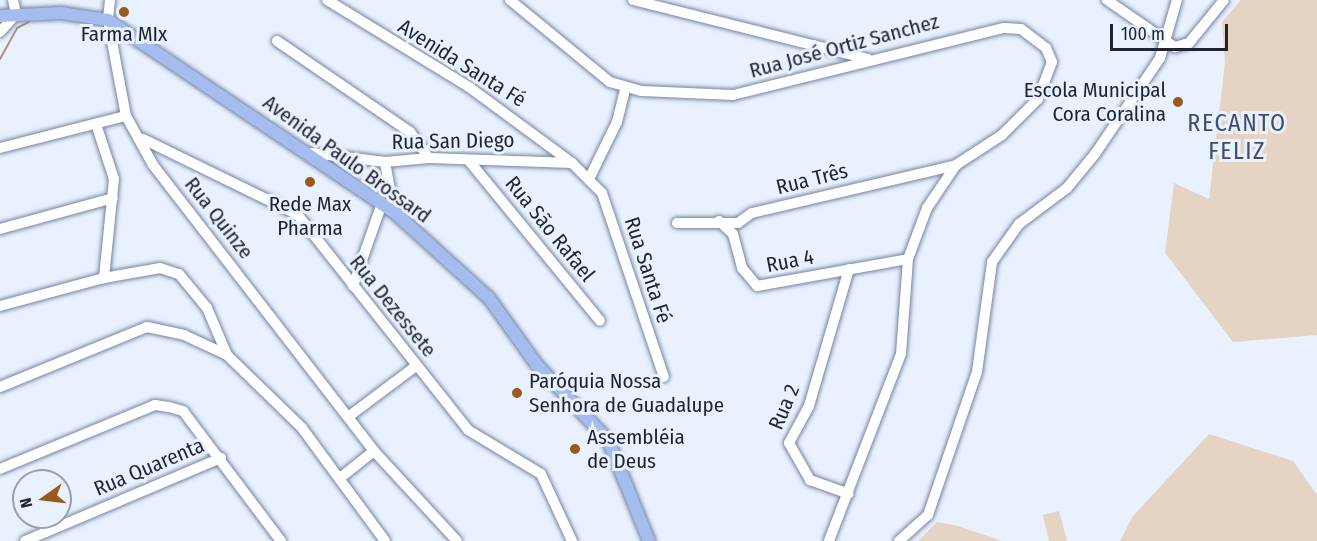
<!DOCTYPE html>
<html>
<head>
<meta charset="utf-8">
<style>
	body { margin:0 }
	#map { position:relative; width:1317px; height:541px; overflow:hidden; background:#e9f1fe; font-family:"Fira Sans Condensed",sans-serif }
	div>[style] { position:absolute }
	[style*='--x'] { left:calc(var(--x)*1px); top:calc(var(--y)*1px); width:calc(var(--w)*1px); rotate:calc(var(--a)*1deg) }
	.green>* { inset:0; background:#e5d3c4 }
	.stream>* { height:2px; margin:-1px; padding:0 1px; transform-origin:1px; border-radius:1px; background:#aa917c }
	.roads { filter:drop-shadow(0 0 2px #7484a1) drop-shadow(0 0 2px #7484a1) }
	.minor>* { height:10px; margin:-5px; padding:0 5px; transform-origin:5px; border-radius:5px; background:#fff }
	.major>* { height:12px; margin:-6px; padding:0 6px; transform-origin:6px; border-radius:6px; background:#a4bdee }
	.dots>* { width:16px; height:16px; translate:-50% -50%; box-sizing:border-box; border:3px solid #e9f1fe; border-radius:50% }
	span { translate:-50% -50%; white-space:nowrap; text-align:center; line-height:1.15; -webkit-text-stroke:6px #e9f1fe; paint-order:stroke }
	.poi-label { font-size:21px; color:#1e2530 }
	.right { translate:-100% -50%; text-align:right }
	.left { translate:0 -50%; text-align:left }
	.street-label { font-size:21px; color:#1e2530 }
	.quarter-label { font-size:24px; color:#404e69; letter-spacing:1.5px }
	.north { position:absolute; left:12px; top:469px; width:60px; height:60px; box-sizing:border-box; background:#e9f1fe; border:2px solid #989fac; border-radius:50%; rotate:256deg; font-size:16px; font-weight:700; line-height:24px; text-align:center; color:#1e2530 }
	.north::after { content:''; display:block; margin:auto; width:21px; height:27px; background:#985b1f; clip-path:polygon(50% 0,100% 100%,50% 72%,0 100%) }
	.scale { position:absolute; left:1110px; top:24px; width:118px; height:27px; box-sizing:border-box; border:3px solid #1e2530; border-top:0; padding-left:8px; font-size:18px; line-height:21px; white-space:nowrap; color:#1e2530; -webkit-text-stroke:4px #e9f1fe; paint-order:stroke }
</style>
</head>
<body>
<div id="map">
	<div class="green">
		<div style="clip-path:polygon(1241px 0,1317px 0,1317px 335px,1233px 342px,1165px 253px,1174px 183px,1209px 199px,1225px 62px,1222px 22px)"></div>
		<div style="clip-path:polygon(1209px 434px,1293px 461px,1317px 495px,1317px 541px,1120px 541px,1133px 516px)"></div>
		<div style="clip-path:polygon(1059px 511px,1067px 541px,1049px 541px,1043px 515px)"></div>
		<div style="clip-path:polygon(937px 522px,954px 525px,1003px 541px,918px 541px)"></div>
	</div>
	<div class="stream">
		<div style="--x:0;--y:59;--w:35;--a:-61"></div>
		<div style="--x:17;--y:28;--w:13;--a:-27"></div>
	</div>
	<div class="roads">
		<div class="minor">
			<div style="--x:110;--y:0;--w:20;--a:96"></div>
			<div style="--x:108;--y:20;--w:98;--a:79.4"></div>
			<div style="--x:126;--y:116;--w:56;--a:61.1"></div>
			<div style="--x:153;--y:165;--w:361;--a:52.3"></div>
			<div style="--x:374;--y:451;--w:122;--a:47.3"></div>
			<div style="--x:327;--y:0;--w:167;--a:31.5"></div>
			<div style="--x:469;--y:87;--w:128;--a:36.4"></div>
			<div style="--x:510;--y:0;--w:129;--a:39.4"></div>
			<div style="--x:610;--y:82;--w:33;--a:16"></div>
			<div style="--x:642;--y:91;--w:91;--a:2.5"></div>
			<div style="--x:733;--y:95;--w:279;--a:-13.9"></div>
			<div style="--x:1004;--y:28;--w:17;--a:3"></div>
			<div style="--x:1021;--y:29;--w:31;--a:37"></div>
			<div style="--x:1046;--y:48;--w:15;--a:67"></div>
			<div style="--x:1052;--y:62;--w:40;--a:111"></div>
			<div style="--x:1038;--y:99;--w:51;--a:135"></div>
			<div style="--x:1002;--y:135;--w:55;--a:146.9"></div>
			<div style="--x:956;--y:165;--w:52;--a:124"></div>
			<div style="--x:927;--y:208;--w:54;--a:110.4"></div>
			<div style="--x:908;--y:259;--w:95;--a:94.2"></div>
			<div style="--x:901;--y:354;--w:200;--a:111.1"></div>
			<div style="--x:633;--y:0;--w:242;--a:14.1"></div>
			<div style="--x:1107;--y:0;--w:83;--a:34.7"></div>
			<div style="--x:1175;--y:47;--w:15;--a:-16"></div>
			<div style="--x:1189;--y:43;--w:55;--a:-50.9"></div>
			<div style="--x:0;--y:32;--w:24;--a:-48"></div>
			<div style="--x:16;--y:14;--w:14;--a:-102"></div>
			<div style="--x:277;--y:41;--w:161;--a:34.4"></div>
			<div style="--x:410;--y:132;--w:32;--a:54"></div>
			<div style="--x:96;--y:124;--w:58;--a:71.9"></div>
			<div style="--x:114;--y:179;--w:100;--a:95.8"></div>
			<div style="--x:143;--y:139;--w:171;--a:26"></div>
			<div style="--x:297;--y:214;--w:275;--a:51.6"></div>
			<div style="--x:468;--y:430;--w:85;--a:31.1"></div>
			<div style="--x:541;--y:474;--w:74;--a:65.2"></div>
			<div style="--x:0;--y:148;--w:130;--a:-14.3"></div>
			<div style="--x:312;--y:153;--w:74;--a:7"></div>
			<div style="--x:385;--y:162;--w:44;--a:-5.2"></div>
			<div style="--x:429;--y:158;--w:143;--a:2"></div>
			<div style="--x:572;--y:163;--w:42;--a:45"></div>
			<div style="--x:602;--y:193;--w:194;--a:71.4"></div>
			<div style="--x:385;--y:162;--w:51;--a:79.8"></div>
			<div style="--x:470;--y:162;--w:205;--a:50.7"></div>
			<div style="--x:590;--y:177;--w:61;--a:-63.9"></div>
			<div style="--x:617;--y:122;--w:34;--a:-76"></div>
			<div style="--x:719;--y:221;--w:19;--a:43"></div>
			<div style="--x:733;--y:234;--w:35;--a:75"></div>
			<div style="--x:742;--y:268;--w:23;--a:50"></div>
			<div style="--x:757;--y:286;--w:153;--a:-10.1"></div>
			<div style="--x:677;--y:223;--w:61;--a:0"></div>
			<div style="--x:738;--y:223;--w:17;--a:-36"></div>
			<div style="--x:752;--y:213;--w:210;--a:-13.2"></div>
			<div style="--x:0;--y:229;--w:117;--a:-15.3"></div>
			<div style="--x:849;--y:269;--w:143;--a:106.3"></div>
			<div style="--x:809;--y:406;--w:42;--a:118.4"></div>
			<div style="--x:789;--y:443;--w:43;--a:60.4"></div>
			<div style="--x:810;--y:480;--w:41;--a:19.7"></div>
			<div style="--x:353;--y:286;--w:88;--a:-70.7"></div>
			<div style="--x:0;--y:306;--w:108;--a:-15.1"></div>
			<div style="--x:104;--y:278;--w:57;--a:-10.1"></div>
			<div style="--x:160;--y:268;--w:20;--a:18"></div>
			<div style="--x:179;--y:274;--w:44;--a:50.5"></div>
			<div style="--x:207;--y:308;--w:51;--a:66.9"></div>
			<div style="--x:227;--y:355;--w:105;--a:44.2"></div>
			<div style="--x:302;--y:428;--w:140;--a:53.7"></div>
			<div style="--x:0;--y:387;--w:159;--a:-22.2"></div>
			<div style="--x:147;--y:327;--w:38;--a:12"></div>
			<div style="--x:184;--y:335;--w:47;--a:24.9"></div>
			<div style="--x:348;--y:417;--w:85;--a:-36.9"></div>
			<div style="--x:0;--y:469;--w:168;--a:-22.4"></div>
			<div style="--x:155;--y:405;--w:14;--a:8"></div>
			<div style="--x:169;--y:407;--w:15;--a:16"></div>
			<div style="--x:183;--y:411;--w:163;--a:53"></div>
			<div style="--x:340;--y:478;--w:43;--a:-38.5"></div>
			<div style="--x:25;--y:541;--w:213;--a:-23"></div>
			<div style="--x:899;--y:541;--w:39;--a:-42"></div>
			<div style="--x:928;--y:515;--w:151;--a:-71.1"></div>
			<div style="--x:977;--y:372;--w:111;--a:-82.2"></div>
			<div style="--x:992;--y:262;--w:47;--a:-54.6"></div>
			<div style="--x:1019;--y:224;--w:60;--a:-36.9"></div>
			<div style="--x:1067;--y:188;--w:44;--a:-50.5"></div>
			<div style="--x:1095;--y:154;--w:116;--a:-55.9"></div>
			<div style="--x:1160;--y:58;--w:60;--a:-73.7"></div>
		</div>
		<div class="major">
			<div style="--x:0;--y:16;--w:61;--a:-2.8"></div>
			<div style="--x:61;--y:13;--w:48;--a:8.5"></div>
			<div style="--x:108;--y:20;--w:344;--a:33.9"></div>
			<div style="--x:394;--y:212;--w:128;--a:42.2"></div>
			<div style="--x:489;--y:298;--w:82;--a:54.4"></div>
			<div style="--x:537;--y:365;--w:103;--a:46.6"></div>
			<div style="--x:608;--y:440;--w:109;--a:67.9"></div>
		</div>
	</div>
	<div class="dots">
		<div style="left:124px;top:12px;background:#985b1f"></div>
		<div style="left:1178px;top:102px;background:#985b1f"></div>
		<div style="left:310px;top:182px;background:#985b1f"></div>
		<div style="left:517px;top:393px;background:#985b1f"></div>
		<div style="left:575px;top:449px;background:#985b1f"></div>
	</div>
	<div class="poi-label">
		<span style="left:124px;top:34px">Farma MIx</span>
		<span class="right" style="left:1166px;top:102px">Escola Municipal<br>Cora Coralina</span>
		<span style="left:310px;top:216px">Rede Max<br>Pharma</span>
		<span class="left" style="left:529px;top:393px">Paróquia Nossa<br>Senhora de Guadalupe</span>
		<span class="left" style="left:587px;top:449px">Assembléia<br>de Deus</span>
	</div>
	<div class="street-label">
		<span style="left:844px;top:46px;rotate:-15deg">Rua José Ortiz Sanchez</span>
		<span style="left:462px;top:63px;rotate:32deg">Avenida Santa Fé</span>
		<span style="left:453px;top:141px;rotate:-1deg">Rua San Diego</span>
		<span style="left:347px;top:159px;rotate:36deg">Avenida Paulo Brossard</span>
		<span style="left:812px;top:179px;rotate:-14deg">Rua Três</span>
		<span style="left:219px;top:218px;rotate:52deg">Rua Quinze</span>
		<span style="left:550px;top:229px;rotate:51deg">Rua São Rafael</span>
		<span style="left:790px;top:261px;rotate:-11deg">Rua 4</span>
		<span style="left:648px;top:270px;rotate:72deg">Rua Santa Fé</span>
		<span style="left:393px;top:306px;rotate:51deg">Rua Dezessete</span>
		<span style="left:784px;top:407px;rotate:-67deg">Rua 2</span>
		<span style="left:149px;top:467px;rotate:-23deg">Rua Quarenta</span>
	</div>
	<div class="quarter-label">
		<span style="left:1237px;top:138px">RECANTO<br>FELIZ</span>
	</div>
	<div class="north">N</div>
	<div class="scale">100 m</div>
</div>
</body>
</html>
